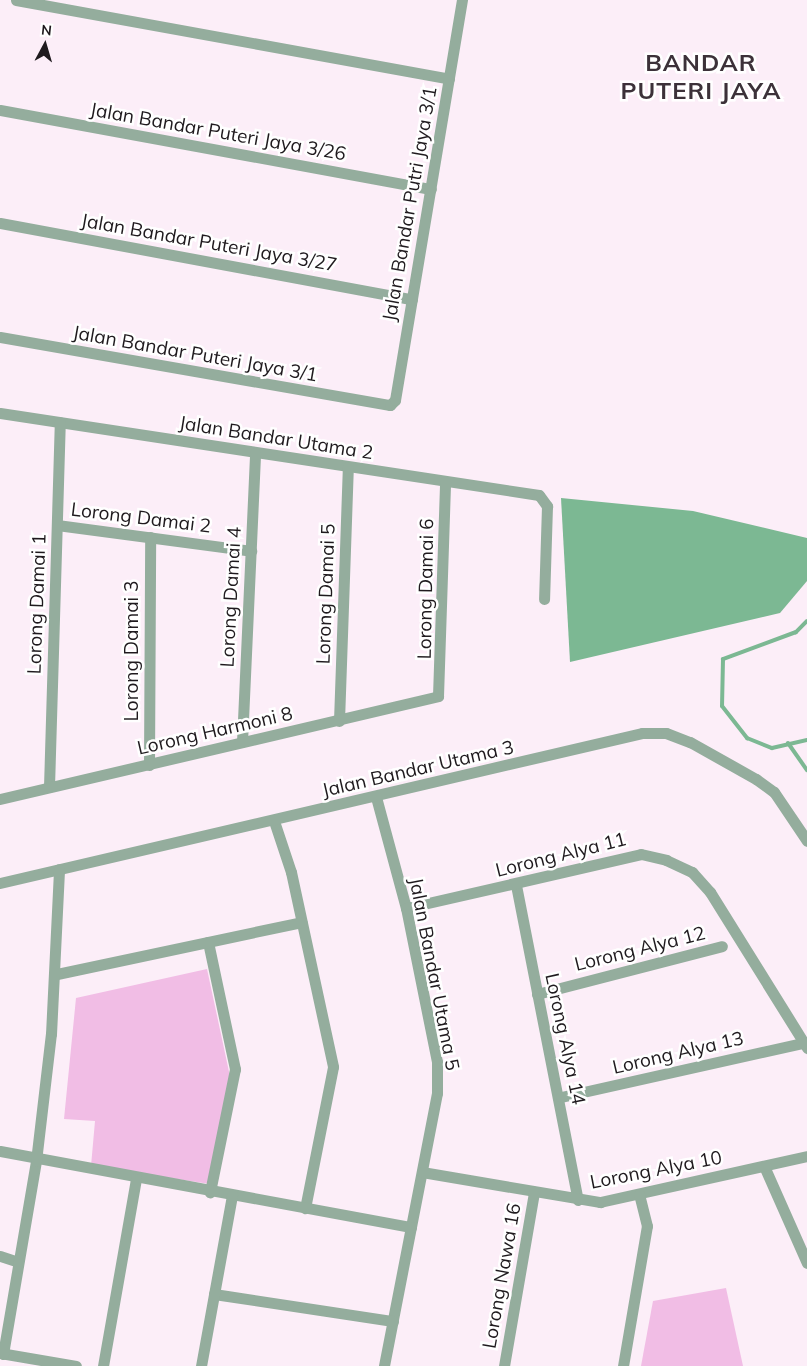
<!DOCTYPE html>
<html>
<head>
<meta charset="utf-8">
<style>
	body { margin:0 }
	#map { position:relative; width:807px; height:1366px; overflow:hidden; background:#fceef8; font-family:Mulish,sans-serif }
	div>[style] { position:absolute }
	[style*='--x'] { left:calc(var(--x)*1px); top:calc(var(--y)*1px); width:calc(var(--w)*1px); rotate:calc(var(--a)*1deg) }
	.green>* { inset:0; background:#f1bde5 }
	.water>* { inset:0; background:#7cb893 }
	.stream>* { height:4px; margin:-2px; padding:0 2px; transform-origin:2px; border-radius:2px; background:#7cb893 }
	.minor>* { height:11px; margin:-5.5px; padding:0 5.5px; transform-origin:5.5px; border-radius:5.5px; background:#94ad9d }
	span { translate:-50% -50%; white-space:nowrap; text-align:center; line-height:1.15; -webkit-text-stroke:5px #fff; paint-order:stroke }
	.street-label { font-size:19px; color:#1f1a1e }
	.district-label { font-size:24px; color:#3c3139; font-weight:700; letter-spacing:1px }
	.north { position:absolute; left:20px; top:20px; width:50px; height:50px; -webkit-text-stroke:4px #fff; paint-order:stroke; rotate:6deg; font-size:14px; font-weight:700; line-height:20px; text-align:center; color:#1f1a1e }
	.north::after { content:''; display:block; margin:auto; width:18px; height:22px; background:#1f1a1e; clip-path:polygon(50% 0,100% 100%,50% 72%,0 100%) }
</style>
</head>
<body>
<div id="map">
	<div class="green">
		<div style="clip-path:polygon(207px 969px,231px 1081px,210px 1184px,91px 1166px,95px 1121px,64px 1119px,76px 998px)"></div>
		<div style="clip-path:polygon(726px 1288px,743px 1366px,641px 1366px,653px 1301px)"></div>
	</div>
	<div class="water">
		<div style="clip-path:polygon(561px 498px,693px 511px,807px 538px,807px 581px,780px 613px,570px 662px)"></div>
	</div>
	<div class="stream">
		<div style="--x:807;--y:621;--w:16;--a:135"></div>
		<div style="--x:796;--y:632;--w:78;--a:159.7"></div>
		<div style="--x:723;--y:659;--w:47;--a:91.2"></div>
		<div style="--x:722;--y:706;--w:41;--a:52"></div>
		<div style="--x:747;--y:738;--w:27;--a:22"></div>
		<div style="--x:772;--y:748;--w:36;--a:-13"></div>
		<div style="--x:788;--y:743;--w:33;--a:55"></div>
	</div>
	<div class="minor">
		<div style="--x:16;--y:0;--w:440;--a:10.3"></div>
		<div style="--x:0;--y:110;--w:438;--a:10.4"></div>
		<div style="--x:0;--y:223;--w:419;--a:10.5"></div>
		<div style="--x:0;--y:337;--w:396;--a:9.9"></div>
		<div style="--x:390;--y:405;--w:7;--a:-45"></div>
		<div style="--x:395;--y:400;--w:406;--a:-80.5"></div>
		<div style="--x:0;--y:413;--w:545;--a:8.65"></div>
		<div style="--x:539;--y:495;--w:14;--a:54"></div>
		<div style="--x:547;--y:506;--w:93;--a:91.8"></div>
		<div style="--x:57;--y:525;--w:196;--a:7.6"></div>
		<div style="--x:339;--y:721;--w:254;--a:-88"></div>
		<div style="--x:242;--y:742;--w:289;--a:-87.4"></div>
		<div style="--x:149;--y:765;--w:228;--a:-89.7"></div>
		<div style="--x:49;--y:787;--w:365;--a:-88.3"></div>
		<div style="--x:376;--y:797;--w:115;--a:74.9"></div>
		<div style="--x:406;--y:908;--w:157;--a:78.6"></div>
		<div style="--x:437;--y:1062;--w:31;--a:90"></div>
		<div style="--x:437;--y:1093;--w:278;--a:101"></div>
		<div style="--x:0;--y:799;--w:450;--a:-13.2"></div>
		<div style="--x:438;--y:696;--w:214;--a:-88.1"></div>
		<div style="--x:274;--y:821;--w:54;--a:71.6"></div>
		<div style="--x:291;--y:872;--w:199;--a:77.8"></div>
		<div style="--x:333;--y:1067;--w:144;--a:101.2"></div>
		<div style="--x:0;--y:883;--w:659;--a:-13.15"></div>
		<div style="--x:642;--y:733;--w:24;--a:0"></div>
		<div style="--x:666;--y:733;--w:26;--a:21"></div>
		<div style="--x:690;--y:742;--w:76;--a:29.3"></div>
		<div style="--x:756;--y:779;--w:22;--a:36"></div>
		<div style="--x:774;--y:792;--w:59;--a:56"></div>
		<div style="--x:516;--y:885;--w:321;--a:78.9"></div>
		<div style="--x:406;--y:908;--w:241;--a:-12.9"></div>
		<div style="--x:641;--y:854;--w:26;--a:13"></div>
		<div style="--x:666;--y:860;--w:29;--a:25"></div>
		<div style="--x:692;--y:872;--w:27;--a:48"></div>
		<div style="--x:710;--y:892;--w:184;--a:58.1"></div>
		<div style="--x:208;--y:942;--w:130;--a:78"></div>
		<div style="--x:235;--y:1069;--w:126;--a:101.5"></div>
		<div style="--x:57;--y:974;--w:250;--a:-12"></div>
		<div style="--x:537;--y:994;--w:191;--a:-14.5"></div>
		<div style="--x:561;--y:1097;--w:248;--a:-12.6"></div>
		<div style="--x:0;--y:1151;--w:418;--a:10.5"></div>
		<div style="--x:764;--y:1166;--w:106;--a:66.1"></div>
		<div style="--x:422;--y:1172;--w:181;--a:9.6"></div>
		<div style="--x:600;--y:1202;--w:212;--a:-12.5"></div>
		<div style="--x:0;--y:1256;--w:19;--a:18"></div>
		<div style="--x:214;--y:1294;--w:181;--a:8.6"></div>
		<div style="--x:0;--y:1353;--w:77;--a:9.7"></div>
		<div style="--x:3;--y:1354;--w:196;--a:-80.3"></div>
		<div style="--x:36;--y:1161;--w:128;--a:-83.3"></div>
		<div style="--x:51;--y:1034;--w:165;--a:-87.2"></div>
		<div style="--x:103;--y:1366;--w:190;--a:-80"></div>
		<div style="--x:201;--y:1366;--w:174;--a:-79.7"></div>
		<div style="--x:504;--y:1366;--w:177;--a:-80.2"></div>
		<div style="--x:623;--y:1366;--w:142;--a:-80.3"></div>
		<div style="--x:647;--y:1226;--w:33;--a:-104"></div>
	</div>
	<div class="street-label">
		<span style="left:218px;top:132px;rotate:10deg">Jalan Bandar Puteri Jaya 3/26</span>
		<span style="left:410px;top:204px;rotate:-80deg">Jalan Bandar Putri Jaya 3/1</span>
		<span style="left:209px;top:243px;rotate:10deg">Jalan Bandar Puteri Jaya 3/27</span>
		<span style="left:195px;top:354px;rotate:10deg">Jalan Bandar Puteri Jaya 3/1</span>
		<span style="left:276px;top:438px;rotate:9deg">Jalan Bandar Utama 2</span>
		<span style="left:141px;top:518px;rotate:7deg">Lorong Damai 2</span>
		<span style="left:426px;top:589px;rotate:-89deg">Lorong Damai 6</span>
		<span style="left:326px;top:594px;rotate:-88deg">Lorong Damai 5</span>
		<span style="left:231px;top:597px;rotate:-87deg">Lorong Damai 4</span>
		<span style="left:37px;top:604px;rotate:-88deg">Lorong Damai 1</span>
		<span style="left:132px;top:651px;rotate:-90deg">Lorong Damai 3</span>
		<span style="left:215px;top:731px;rotate:-13deg">Lorong Harmoni 8</span>
		<span style="left:418px;top:769px;rotate:-13deg">Jalan Bandar Utama 3</span>
		<span style="left:561px;top:855px;rotate:-14deg">Lorong Alya 11</span>
		<span style="left:640px;top:949px;rotate:-14deg">Lorong Alya 12</span>
		<span style="left:434px;top:974px;rotate:79deg">Jalan Bandar Utama 5</span>
		<span style="left:565px;top:1039px;rotate:78deg">Lorong Alya 14</span>
		<span style="left:678px;top:1053px;rotate:-13deg">Lorong Alya 13</span>
		<span style="left:656px;top:1170px;rotate:-11deg">Lorong Alya 10</span>
		<span style="left:502px;top:1276px;rotate:-80deg">Lorong Nawa 16</span>
	</div>
	<div class="district-label">
		<span style="left:701px;top:77px">BANDAR<br>PUTERI JAYA</span>
	</div>
	<div class="north">N</div>
</div>
</body>
</html>
